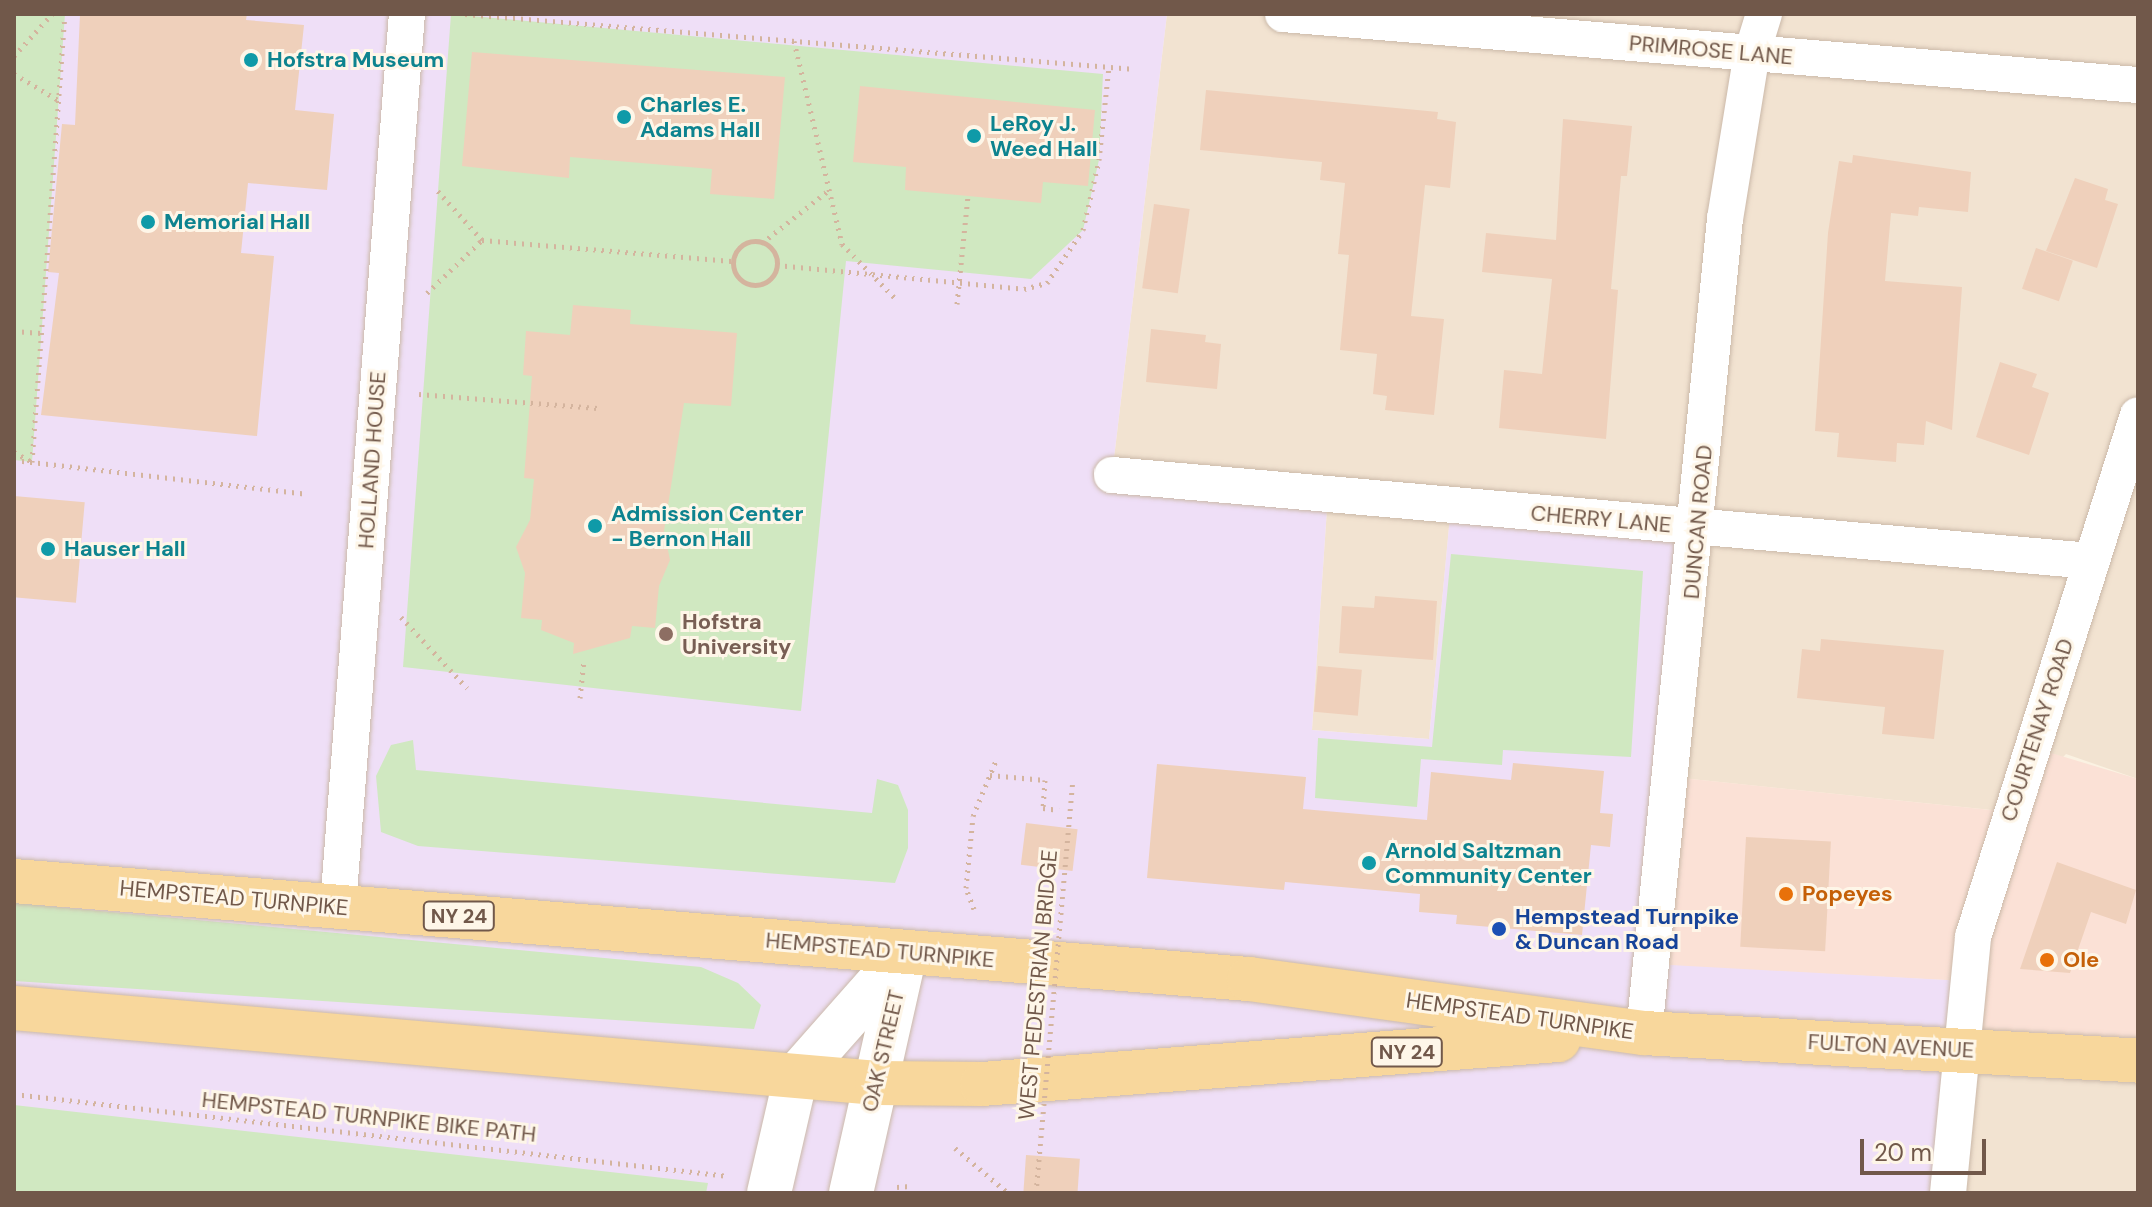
<!DOCTYPE html>
<html>
<head>
<meta charset="utf-8">
<style>
	body { margin:0 }
	#map { position:relative; width:2152px; height:1207px; overflow:hidden; background:#fbf2e2; font-family:"DM Sans",sans-serif }
	div>[style] { position:absolute }
	[style*='--x'] { left:calc(var(--x)*1px); top:calc(var(--y)*1px); width:calc(var(--w)*1px); rotate:calc(var(--a)*1deg) }
	.residential>* { inset:0; background:#f2e3d1 }
	.commercial>* { inset:0; background:#fbe1d6 }
	.education>* { inset:0; background:#efdff7 }
	.green>* { inset:0; background:#d0e8c1 }
	.building>* { inset:0; background:#efd0bb; transform-origin:0 0 }
	.path>* { height:5px; margin-top:-2.5px; transform-origin:0; background:repeating-linear-gradient(90deg,#d4b49e 0 2px,transparent 0 8px) }
	.path>.ring { margin:-2.5px; padding:0; box-sizing:content-box; background:none; border:5px solid #d4b49e; border-radius:50% }
	.roads { filter:drop-shadow(0 0 2px #cbb9a9) drop-shadow(0 0 2px #cbb9a9) }
	.minor>* { height:36px; margin:-18px; padding:0 18px; transform-origin:18px; border-radius:18px; background:#fff }
	.tertiary>* { height:44px; margin:-22px; padding:0 22px; transform-origin:22px; border-radius:22px; background:#fff }
	.primary>* { height:44px; margin:-22px; padding:0 22px; transform-origin:22px; border-radius:22px; background:#f8d79c }
	.path-bridge>* { height:5px; margin-top:-2.5px; transform-origin:0; background:repeating-linear-gradient(90deg,#d4b49e 0 2px,transparent 0 8px) }
	.dots>* { width:22px; height:22px; translate:-50% -50%; box-sizing:border-box; border:4px solid #fef6e8; border-radius:50% }
	span { translate:-50% -50%; white-space:nowrap; text-align:center; line-height:1.15; -webkit-text-stroke:6px #fef6e8; paint-order:stroke }
	.shield-label span { padding:2px 6px; background:#fef6e8; border:2px solid; border-radius:6px; -webkit-text-stroke-width:0 }
	.shield-label { font-size:20px; color:#71584a; font-weight:700 }
	.street-label { font-size:22px; color:#71584a }
	.culture-label { font-size:22px; color:#0d838f; font-weight:700 }
	.left { translate:0 -50%; text-align:left }
	.education-label { font-size:22px; color:#785e54; font-weight:700 }
	.food-label { font-size:22px; color:#c56008; font-weight:700 }
	.transit-label { font-size:22px; color:#164399; font-weight:700 }
	.frame { position:absolute; inset:0; border:16px solid #71584a; pointer-events:none }
	.scale { position:absolute; left:1860px; top:1139px; width:126px; height:36px; box-sizing:border-box; border:4px solid #71584a; border-top:0; padding-left:10px; font-size:24px; line-height:28px; white-space:nowrap; color:#71584a; -webkit-text-stroke:6px #fef6e8; paint-order:stroke }
</style>
</head>
<body>
<div id="map">
	<div class="residential">
		<div style="clip-path:polygon(1167px 14px,2138px 14px,2138px 779px,2066px 754px,2011px 812px,1672px 777px,1451px 506px,1429px 739px,1312px 730px,1328px 494px,1112px 475px)"></div>
		<div style="clip-path:polygon(1962px 1049px,2138px 1061px,2138px 1193px,1949px 1193px)"></div>
	</div>
	<div class="commercial">
		<div style="clip-path:polygon(2031px 747px,2138px 779px,2138px 1061px,1962px 1049px,1965px 981px,1652px 965px,1672px 777px,2010px 812px)"></div>
	</div>
	<div class="education">
		<div style="clip-path:polygon(14px 14px,1167px 14px,1112px 475px,1328px 494px,1312px 730px,1429px 739px,1451px 505px,1698px 528px,1652px 964px,1965px 981px,1948px 1193px,14px 1193px)"></div>
	</div>
	<div class="green">
		<div style="clip-path:polygon(14px 14px,65px 14px,32px 462px,14px 460px)"></div>
		<div style="clip-path:polygon(451px 14px,1103px 74px,1099px 160px,1083px 230px,1031px 279px,846px 261px,801px 711px,403px 667px)"></div>
		<div style="clip-path:polygon(1451px 554px,1643px 571px,1631px 757px,1503px 750px,1502px 765px,1421px 759px,1417px 807px,1315px 798px,1318px 738px,1432px 747px)"></div>
		<div style="clip-path:polygon(413px 740px,416px 770px,872px 813px,877px 779px,898px 785px,908px 810px,908px 848px,895px 883px,418px 846px,381px 832px,376px 776px,391px 745px)"></div>
		<div style="clip-path:polygon(14px 903px,701px 967px,738px 983px,761px 1005px,754px 1029px,14px 981px)"></div>
		<div style="clip-path:polygon(14px 1105px,708px 1183px,706px 1193px,14px 1193px)"></div>
	</div>
	<div class="building">
		<div style="clip-path:polygon(80px 14px,247px 14px,246px 20px,304px 25px,295px 110px,334px 114px,327px 190px,248px 183px,241px 253px,274px 256px,257px 436px,41px 415px,59px 273px,48px 272px,62px 124px,75px 125px)"></div>
		<div style="clip-path:polygon(472px 52px,785px 77px,774px 199px,710px 194px,712px 169px,570px 157px,569px 178px,462px 166px)"></div>
		<div style="clip-path:polygon(860px 86px,1095px 110px,1088px 186px,1043px 182px,1041px 203px,905px 190px,906px 167px,853px 162px)"></div>
		<div style="clip-path:polygon(1206px 90px,1438px 112px,1437px 119px,1456px 122px,1450px 188px,1425px 185px,1411px 316px,1444px 319px,1434px 415px,1385px 410px,1387px 396px,1373px 394px,1377px 354px,1340px 350px,1349px 255px,1338px 254px,1345px 183px,1320px 180px,1322px 162px,1200px 150px)"></div>
		<div style="clip-path:polygon(1563px 119px,1632px 126px,1627px 176px,1621px 176px,1611px 289px,1618px 290px,1606px 439px,1499px 428px,1504px 370px,1542px 374px,1552px 279px,1482px 272px,1486px 233px,1556px 240px)"></div>
		<div style="clip-path:polygon(1853px 155px,1971px 172px,1968px 212px,1919px 207px,1918px 216px,1891px 213px,1885px 281px,1962px 287px,1952px 430px,1926px 421px,1924px 445px,1897px 443px,1896px 462px,1837px 457px,1839px 433px,1815px 431px,1828px 233px,1839px 161px,1852px 163px)"></div>
		<div style="clip-path:polygon(2075px 178px,2108px 189px,2105px 200px,2118px 204px,2097px 268px,2046px 251px)"></div>
		<div style="left:1154px;top:204px;width:36px;height:85px;rotate:8deg"></div>
		<div style="left:2036px;top:248px;width:39px;height:43px;rotate:19deg"></div>
		<div style="clip-path:polygon(573px 305px,631px 310px,630px 324px,737px 333px,731px 406px,684px 403px,664px 531px,670px 560px,659px 586px,655px 628px,632px 626px,630px 638px,573px 654px,574px 643px,541px 630px,542px 620px,521px 618px,525px 573px,516px 547px,530px 520px,534px 479px,524px 478px,532px 376px,523px 375px,526px 331px,570px 335px)"></div>
		<div style="clip-path:polygon(1151px 329px,1206px 335px,1205px 342px,1221px 344px,1217px 389px,1146px 382px)"></div>
		<div style="clip-path:polygon(2000px 362px,2037px 374px,2032px 387px,2049px 393px,2029px 455px,1976px 437px)"></div>
		<div style="left:14px;top:496px;width:71px;height:101px;rotate:5deg"></div>
		<div style="clip-path:polygon(1375px 596px,1437px 601px,1433px 660px,1339px 653px,1342px 606px,1374px 608px)"></div>
		<div style="clip-path:polygon(1821px 639px,1944px 650px,1934px 739px,1882px 734px,1885px 707px,1797px 698px,1802px 649px,1820px 651px)"></div>
		<div style="left:1318px;top:666px;width:44px;height:46px;rotate:5deg"></div>
		<div style="clip-path:polygon(1513px 763px,1604px 771px,1600px 813px,1613px 814px,1610px 847px,1591px 845px,1582px 935px,1456px 924px,1457px 915px,1419px 912px,1420px 894px,1285px 882px,1284px 890px,1147px 878px,1157px 764px,1306px 777px,1303px 809px,1427px 820px,1431px 772px,1511px 780px)"></div>
		<div style="left:1026px;top:823px;width:52px;height:42px;rotate:7deg"></div>
		<div style="left:1746px;top:837px;width:85px;height:110px;rotate:3deg"></div>
		<div style="clip-path:polygon(2057px 862px,2136px 890px,2126px 924px,2091px 912px,2070px 973px,2020px 969px)"></div>
		<div style="left:1026px;top:1155px;width:54px;height:38px;rotate:4deg"></div>
	</div>
	<div class="path">
		<div style="--x:465;--y:14;--w:672;--a:4.69"></div>
		<div style="--x:794;--y:41;--w:209;--a:76.7"></div>
		<div style="--x:842;--y:244;--w:78;--a:45.5"></div>
		<div style="--x:14;--y:56;--w:57;--a:-47.9"></div>
		<div style="--x:14;--y:74;--w:51;--a:30.6"></div>
		<div style="--x:482;--y:240;--w:253;--a:4.8"></div>
		<div class="ring" style="left:733px;top:241px;width:39px;height:39px"></div>
		<div style="--x:762;--y:243;--w:85;--a:-38.3"></div>
		<div style="--x:777;--y:265;--w:248;--a:5.5"></div>
		<div style="--x:1024;--y:289;--w:24;--a:-15"></div>
		<div style="--x:1047;--y:283;--w:64;--a:-55.8"></div>
		<div style="--x:1083;--y:230;--w:72;--a:-77.1"></div>
		<div style="--x:1099;--y:160;--w:94;--a:-83.9"></div>
		<div style="--x:427;--y:293;--w:76;--a:-43.9"></div>
		<div style="--x:482;--y:240;--w:69;--a:-132"></div>
		<div style="--x:957;--y:304;--w:109;--a:-84.2"></div>
		<div style="--x:14;--y:331;--w:27;--a:4"></div>
		<div style="--x:419;--y:394;--w:179;--a:4.5"></div>
		<div style="--x:14;--y:452;--w:21;--a:29"></div>
		<div style="--x:32;--y:462;--w:449;--a:-85.8"></div>
		<div style="--x:14;--y:460;--w:294;--a:6.6"></div>
		<div style="--x:401;--y:617;--w:97;--a:47.1"></div>
		<div style="--x:580;--y:698;--w:39;--a:-84"></div>
		<div style="--x:990;--y:775;--w:55;--a:5.2"></div>
		<div style="--x:1045;--y:780;--w:28;--a:94"></div>
		<div style="--x:1043;--y:808;--w:16;--a:7"></div>
		<div style="--x:974;--y:909;--w:22;--a:-111"></div>
		<div style="--x:966;--y:888;--w:72;--a:-84.4"></div>
		<div style="--x:973;--y:816;--w:63;--a:-67.5"></div>
		<div style="--x:14;--y:1094;--w:719;--a:6.55"></div>
		<div style="--x:955;--y:1148;--w:70;--a:40.3"></div>
		<div style="--x:897;--y:1187;--w:13;--a:-4"></div>
	</div>
	<div class="roads">
		<div class="minor">
			<div style="--x:1283;--y:14;--w:858;--a:4.75"></div>
			<div style="--x:1112;--y:475;--w:983;--a:5.02"></div>
			<div style="--x:338;--y:906;--w:895;--a:-85.58"></div>
			<div style="--x:1644;--y:1033;--w:818;--a:-84.32"></div>
			<div style="--x:1725;--y:219;--w:168;--a:-80.8"></div>
			<div style="--x:1752;--y:53;--w:41;--a:-72.9"></div>
			<div style="--x:1948;--y:1193;--w:257;--a:-84.4"></div>
			<div style="--x:1973;--y:937;--w:547;--a:-72.46"></div>
		</div>
		<div class="tertiary">
			<div style="--x:769;--y:1193;--w:120;--a:-77"></div>
			<div style="--x:796;--y:1076;--w:164;--a:-48.5"></div>
			<div style="--x:851;--y:1193;--w:242;--a:-77.3"></div>
		</div>
		<div class="primary">
			<div style="--x:14;--y:881;--w:1239;--a:4.54"></div>
			<div style="--x:1249;--y:979;--w:399;--a:7.8"></div>
			<div style="--x:1644;--y:1033;--w:495;--a:3.2"></div>
			<div style="--x:14;--y:1008;--w:866;--a:4.97"></div>
			<div style="--x:877;--y:1083;--w:105;--a:0.5"></div>
			<div style="--x:982;--y:1084;--w:578;--a:-4.37"></div>
		</div>
	</div>
	<div class="path-bridge">
		<div style="--x:1036;--y:1193;--w:415;--a:-84.9"></div>
	</div>
	<div class="dots">
		<div style="left:251px;top:60px;background:#0f9aa8"></div>
		<div style="left:624px;top:117px;background:#0f9aa8"></div>
		<div style="left:974px;top:136px;background:#0f9aa8"></div>
		<div style="left:148px;top:222px;background:#0f9aa8"></div>
		<div style="left:595px;top:526px;background:#0f9aa8"></div>
		<div style="left:48px;top:549px;background:#0f9aa8"></div>
		<div style="left:666px;top:634px;background:#8d6e63"></div>
		<div style="left:1369px;top:863px;background:#0f9aa8"></div>
		<div style="left:1786px;top:894px;background:#e8710a"></div>
		<div style="left:1499px;top:929px;background:#1a4fb4"></div>
		<div style="left:2047px;top:960px;background:#e8710a"></div>
	</div>
	<div class="shield-label">
		<span style="left:459px;top:916px">NY 24</span>
		<span style="left:1407px;top:1052px">NY 24</span>
	</div>
	<div class="street-label">
		<span style="left:1711px;top:50px;rotate:5deg">PRIMROSE LANE</span>
		<span style="left:372px;top:460px;rotate:-86deg">HOLLAND HOUSE</span>
		<span style="left:1601px;top:519px;rotate:5deg">CHERRY LANE</span>
		<span style="left:1698px;top:522px;rotate:-85deg">DUNCAN ROAD</span>
		<span style="left:2037px;top:730px;rotate:-72deg">COURTENAY ROAD</span>
		<span style="left:234px;top:898px;rotate:5deg">HEMPSTEAD TURNPIKE</span>
		<span style="left:880px;top:950px;rotate:5deg">HEMPSTEAD TURNPIKE</span>
		<span style="left:1038px;top:985px;rotate:-85deg">WEST PEDESTRIAN BRIDGE</span>
		<span style="left:1520px;top:1016px;rotate:8deg">HEMPSTEAD TURNPIKE</span>
		<span style="left:1891px;top:1046px;rotate:3deg">FULTON AVENUE</span>
		<span style="left:883px;top:1051px;rotate:-77deg">OAK STREET</span>
		<span style="left:369px;top:1117px;rotate:6deg">HEMPSTEAD TURNPIKE BIKE PATH</span>
	</div>
	<div class="culture-label">
		<span class="left" style="left:267px;top:60px">Hofstra Museum</span>
		<span class="left" style="left:640px;top:117px">Charles E.<br>Adams Hall</span>
		<span class="left" style="left:990px;top:136px">LeRoy J.<br>Weed Hall</span>
		<span class="left" style="left:164px;top:222px">Memorial Hall</span>
		<span class="left" style="left:611px;top:526px">Admission Center<br>- Bernon Hall</span>
		<span class="left" style="left:64px;top:549px">Hauser Hall</span>
		<span class="left" style="left:1385px;top:863px">Arnold Saltzman<br>Community Center</span>
	</div>
	<div class="education-label">
		<span class="left" style="left:682px;top:634px">Hofstra<br>University</span>
	</div>
	<div class="food-label">
		<span class="left" style="left:1802px;top:894px">Popeyes</span>
		<span class="left" style="left:2063px;top:960px">Ole</span>
	</div>
	<div class="transit-label">
		<span class="left" style="left:1515px;top:929px">Hempstead Turnpike<br>&amp; Duncan Road</span>
	</div>
	<div class="frame"></div>
	<div class="scale">20 m</div>
</div>
</body>
</html>
